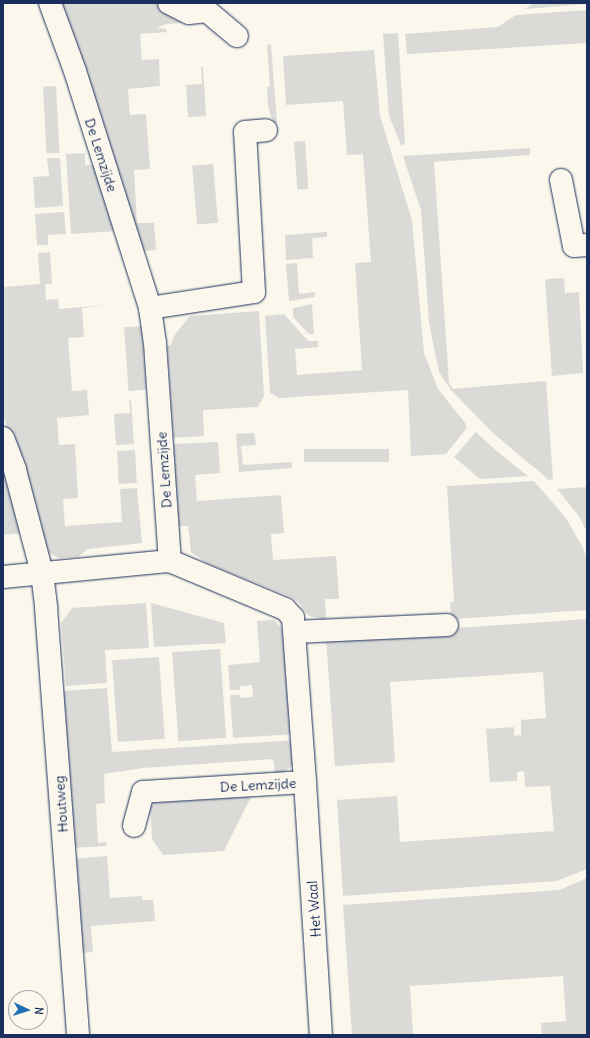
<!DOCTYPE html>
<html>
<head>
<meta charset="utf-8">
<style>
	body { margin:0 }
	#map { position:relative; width:590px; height:1038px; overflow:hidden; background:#fbf7ec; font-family:Delius,sans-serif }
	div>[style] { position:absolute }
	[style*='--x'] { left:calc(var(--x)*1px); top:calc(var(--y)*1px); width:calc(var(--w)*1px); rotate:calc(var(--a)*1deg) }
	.green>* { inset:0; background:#dadad7; transform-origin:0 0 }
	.roads { filter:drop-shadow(0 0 1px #1b2f5e) drop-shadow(0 0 1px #1b2f5e) }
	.minor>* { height:22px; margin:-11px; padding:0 11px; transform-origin:11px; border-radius:11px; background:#fbf7ec }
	span { translate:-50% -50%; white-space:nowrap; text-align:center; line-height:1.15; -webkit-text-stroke:3px #fbf7ec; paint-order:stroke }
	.street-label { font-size:14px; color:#1b2f5e }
	.frame { position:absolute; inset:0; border:4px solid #1b2f5e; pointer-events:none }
	.north { position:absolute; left:8px; top:990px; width:40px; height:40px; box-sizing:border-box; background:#fbf7ec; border:1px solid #a1a7b3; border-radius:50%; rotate:94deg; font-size:11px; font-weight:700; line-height:16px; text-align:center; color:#1b2f5e }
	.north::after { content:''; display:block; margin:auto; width:14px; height:18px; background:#1f6fb2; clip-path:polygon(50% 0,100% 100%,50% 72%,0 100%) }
</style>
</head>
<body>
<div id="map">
	<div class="green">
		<div style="clip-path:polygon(62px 3px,158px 3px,198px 22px,166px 24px,156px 28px,166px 29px,167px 32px,140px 34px,142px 60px,159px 59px,160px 86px,128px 89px,130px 115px,146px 114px,150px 169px,134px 170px,137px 223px,154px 223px,156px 250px,142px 251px)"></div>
		<div style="clip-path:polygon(533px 3px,587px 3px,587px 4px,525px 9px)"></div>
		<div style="clip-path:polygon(587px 10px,587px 43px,407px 54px,405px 34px,498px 27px,516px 15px)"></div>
		<div style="clip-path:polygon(398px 33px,405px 144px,401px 145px,389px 116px,383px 34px)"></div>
		<div style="clip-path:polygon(271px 44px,277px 123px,273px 123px,268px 106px,267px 87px,270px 86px,267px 45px)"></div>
		<div style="clip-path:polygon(374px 50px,380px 116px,412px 220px,424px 353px,438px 389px,466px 424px,466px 429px,446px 454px,411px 456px,408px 390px,279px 398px,270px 393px,265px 316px,284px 314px,308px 341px,318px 341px,318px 347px,295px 349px,297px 375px,362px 370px,355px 263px,371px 262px,363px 154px,347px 155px,343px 101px,286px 105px,283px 56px)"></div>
		<div style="clip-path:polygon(201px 67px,203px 67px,206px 116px,188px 117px,186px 85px,202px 84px)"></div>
		<div style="left:56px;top:86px;width:67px;height:13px;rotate:87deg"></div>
		<div style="left:305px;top:141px;width:48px;height:11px;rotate:86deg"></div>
		<div style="clip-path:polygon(530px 148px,530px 155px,434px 162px,449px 383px,453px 389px,546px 381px,553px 479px,549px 480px,494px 434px,451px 390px,439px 372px,429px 323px,421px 210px,403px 156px)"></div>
		<div style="clip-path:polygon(85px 153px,85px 165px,95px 165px,116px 231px,71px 234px,66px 154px)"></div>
		<div style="clip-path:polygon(47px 158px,60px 158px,63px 206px,35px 208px,33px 177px,49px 176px)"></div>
		<div style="left:213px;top:164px;width:59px;height:21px;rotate:85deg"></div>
		<div style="clip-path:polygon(64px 212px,66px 234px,48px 235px,48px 245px,37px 245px,35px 214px)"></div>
		<div style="clip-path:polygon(327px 232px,327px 237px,312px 238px,313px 258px,286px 260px,285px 235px)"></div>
		<div style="clip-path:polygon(50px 252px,52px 284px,45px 284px,46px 300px,58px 299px,59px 309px,107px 305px,82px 308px,84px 337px,68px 338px,72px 391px,87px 390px,89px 415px,57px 418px,59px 445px,75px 444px,78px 498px,63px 499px,65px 526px,122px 522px,120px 489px,137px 488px,142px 543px,88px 549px,78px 557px,59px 558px,45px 551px,3px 415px,3px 287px,40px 284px,38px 253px)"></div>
		<div style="clip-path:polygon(297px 263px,299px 294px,315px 292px,315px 297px,289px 301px,286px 264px)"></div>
		<div style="clip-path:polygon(564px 278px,565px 293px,579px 292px,583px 373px,552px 376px,545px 281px,547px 279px)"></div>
		<div style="clip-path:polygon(312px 304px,314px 334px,309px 334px,293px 317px,293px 308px)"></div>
		<div style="clip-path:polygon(259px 311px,264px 396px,258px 407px,203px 410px,204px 436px,173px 438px,167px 346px,170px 346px,176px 333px,190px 316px)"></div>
		<div style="left:142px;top:326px;width:64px;height:18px;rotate:86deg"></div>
		<div style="clip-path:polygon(129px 400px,131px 400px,134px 444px,116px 445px,114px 414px,130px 413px)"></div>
		<div style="clip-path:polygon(476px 432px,500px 454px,528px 476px,480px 479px,454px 457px)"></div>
		<div style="clip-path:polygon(254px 433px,256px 445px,241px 446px,243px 465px,292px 462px,292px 468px,239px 472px,236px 434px)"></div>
		<div style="clip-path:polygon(218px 442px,220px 473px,195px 475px,197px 501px,281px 495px,284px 533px,271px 534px,273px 560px,336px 556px,339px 599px,325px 599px,326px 620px,309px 616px,299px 603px,291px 597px,206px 563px,191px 552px,188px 526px,179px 526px,173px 444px)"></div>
		<div style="left:389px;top:449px;width:13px;height:85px;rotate:90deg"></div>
		<div style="left:135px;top:450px;width:33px;height:18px;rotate:87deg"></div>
		<div style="clip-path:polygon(3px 470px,9px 483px,24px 533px,3px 535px)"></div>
		<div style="clip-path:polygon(534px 481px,566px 518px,583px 548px,587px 559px,587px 610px,454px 619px,451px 617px,450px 602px,454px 602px,447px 486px)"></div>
		<div style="clip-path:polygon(587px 487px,587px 532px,578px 515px,557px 489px)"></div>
		<div style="clip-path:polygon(146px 603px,149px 648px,105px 650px,107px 683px,66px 686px,61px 623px,72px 608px)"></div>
		<div style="clip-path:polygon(151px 603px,224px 623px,226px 643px,154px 647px)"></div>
		<div style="clip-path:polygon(587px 619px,587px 869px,557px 881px,343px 896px,337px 800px,397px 796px,400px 842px,554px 831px,550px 786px,525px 787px,524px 771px,517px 772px,517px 781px,490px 782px,486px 729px,514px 727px,514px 736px,521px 735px,521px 720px,546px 718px,543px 672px,390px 682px,395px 762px,335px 766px,326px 637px)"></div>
		<div style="clip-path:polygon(274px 620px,285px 632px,295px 734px,233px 738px,230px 695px,240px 695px,241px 698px,253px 697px,252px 685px,240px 686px,240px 690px,230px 690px,228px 665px,260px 662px,257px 621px)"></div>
		<div style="left:220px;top:649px;width:89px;height:48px;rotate:86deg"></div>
		<div style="left:159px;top:657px;width:82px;height:47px;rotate:86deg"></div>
		<div style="clip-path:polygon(107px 688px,112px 752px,295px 740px,293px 765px,282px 774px,275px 773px,273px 759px,143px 768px,104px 774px,105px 803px,96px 804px,98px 843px,106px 842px,107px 846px,70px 848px,60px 691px)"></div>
		<div style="clip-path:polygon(252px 795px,224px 851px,163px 855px,152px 839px,150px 805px,154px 805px,153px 801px)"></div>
		<div style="clip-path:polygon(107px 856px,110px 898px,142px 896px,142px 900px,153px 900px,155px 921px,91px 926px,93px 952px,83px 953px,71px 859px)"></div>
		<div style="clip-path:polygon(587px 878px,587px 1035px,542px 1035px,541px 1023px,566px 1021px,563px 976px,410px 986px,413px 1035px,352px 1035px,343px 905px,559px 890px)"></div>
	</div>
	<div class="roads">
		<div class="minor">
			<div style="--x:50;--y:3;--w:72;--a:69.8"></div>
			<div style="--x:75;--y:71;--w:249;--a:72.4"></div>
			<div style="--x:150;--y:308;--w:35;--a:82"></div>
			<div style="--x:155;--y:343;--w:219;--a:86.1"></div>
			<div style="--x:169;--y:3;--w:22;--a:27"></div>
			<div style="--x:189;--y:13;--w:18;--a:-6"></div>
			<div style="--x:207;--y:11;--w:39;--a:40"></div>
			<div style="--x:561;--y:180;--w:67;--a:78.9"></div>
			<div style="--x:574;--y:246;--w:13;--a:-4"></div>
			<div style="--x:150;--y:308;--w:105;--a:-8.7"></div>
			<div style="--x:254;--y:292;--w:160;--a:-93.2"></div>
			<div style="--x:245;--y:132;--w:21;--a:-5"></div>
			<div style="--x:3;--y:438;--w:34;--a:69"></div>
			<div style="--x:15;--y:470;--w:106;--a:75.3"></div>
			<div style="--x:42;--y:573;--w:35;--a:83"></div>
			<div style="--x:46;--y:608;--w:428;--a:85.7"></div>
			<div style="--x:3;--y:577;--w:168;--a:-5.5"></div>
			<div style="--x:170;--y:561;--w:125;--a:22.7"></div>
			<div style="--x:285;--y:609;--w:12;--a:48"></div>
			<div style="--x:293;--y:618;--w:164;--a:85.8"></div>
			<div style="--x:305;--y:782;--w:162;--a:176.5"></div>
			<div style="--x:143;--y:792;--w:35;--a:105"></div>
			<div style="--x:295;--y:632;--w:152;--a:-2.6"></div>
			<div style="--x:305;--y:782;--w:254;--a:86.4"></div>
		</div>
	</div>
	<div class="street-label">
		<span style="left:101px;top:155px;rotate:72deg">De Lemzijde</span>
		<span style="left:164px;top:470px;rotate:-94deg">De Lemzijde</span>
		<span style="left:258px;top:785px;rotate:-3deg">De Lemzijde</span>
		<span style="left:61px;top:804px;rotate:-94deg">Houtweg</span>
		<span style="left:314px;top:909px;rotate:-94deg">Het Waal</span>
	</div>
	<div class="frame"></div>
	<div class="north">N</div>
</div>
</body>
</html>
